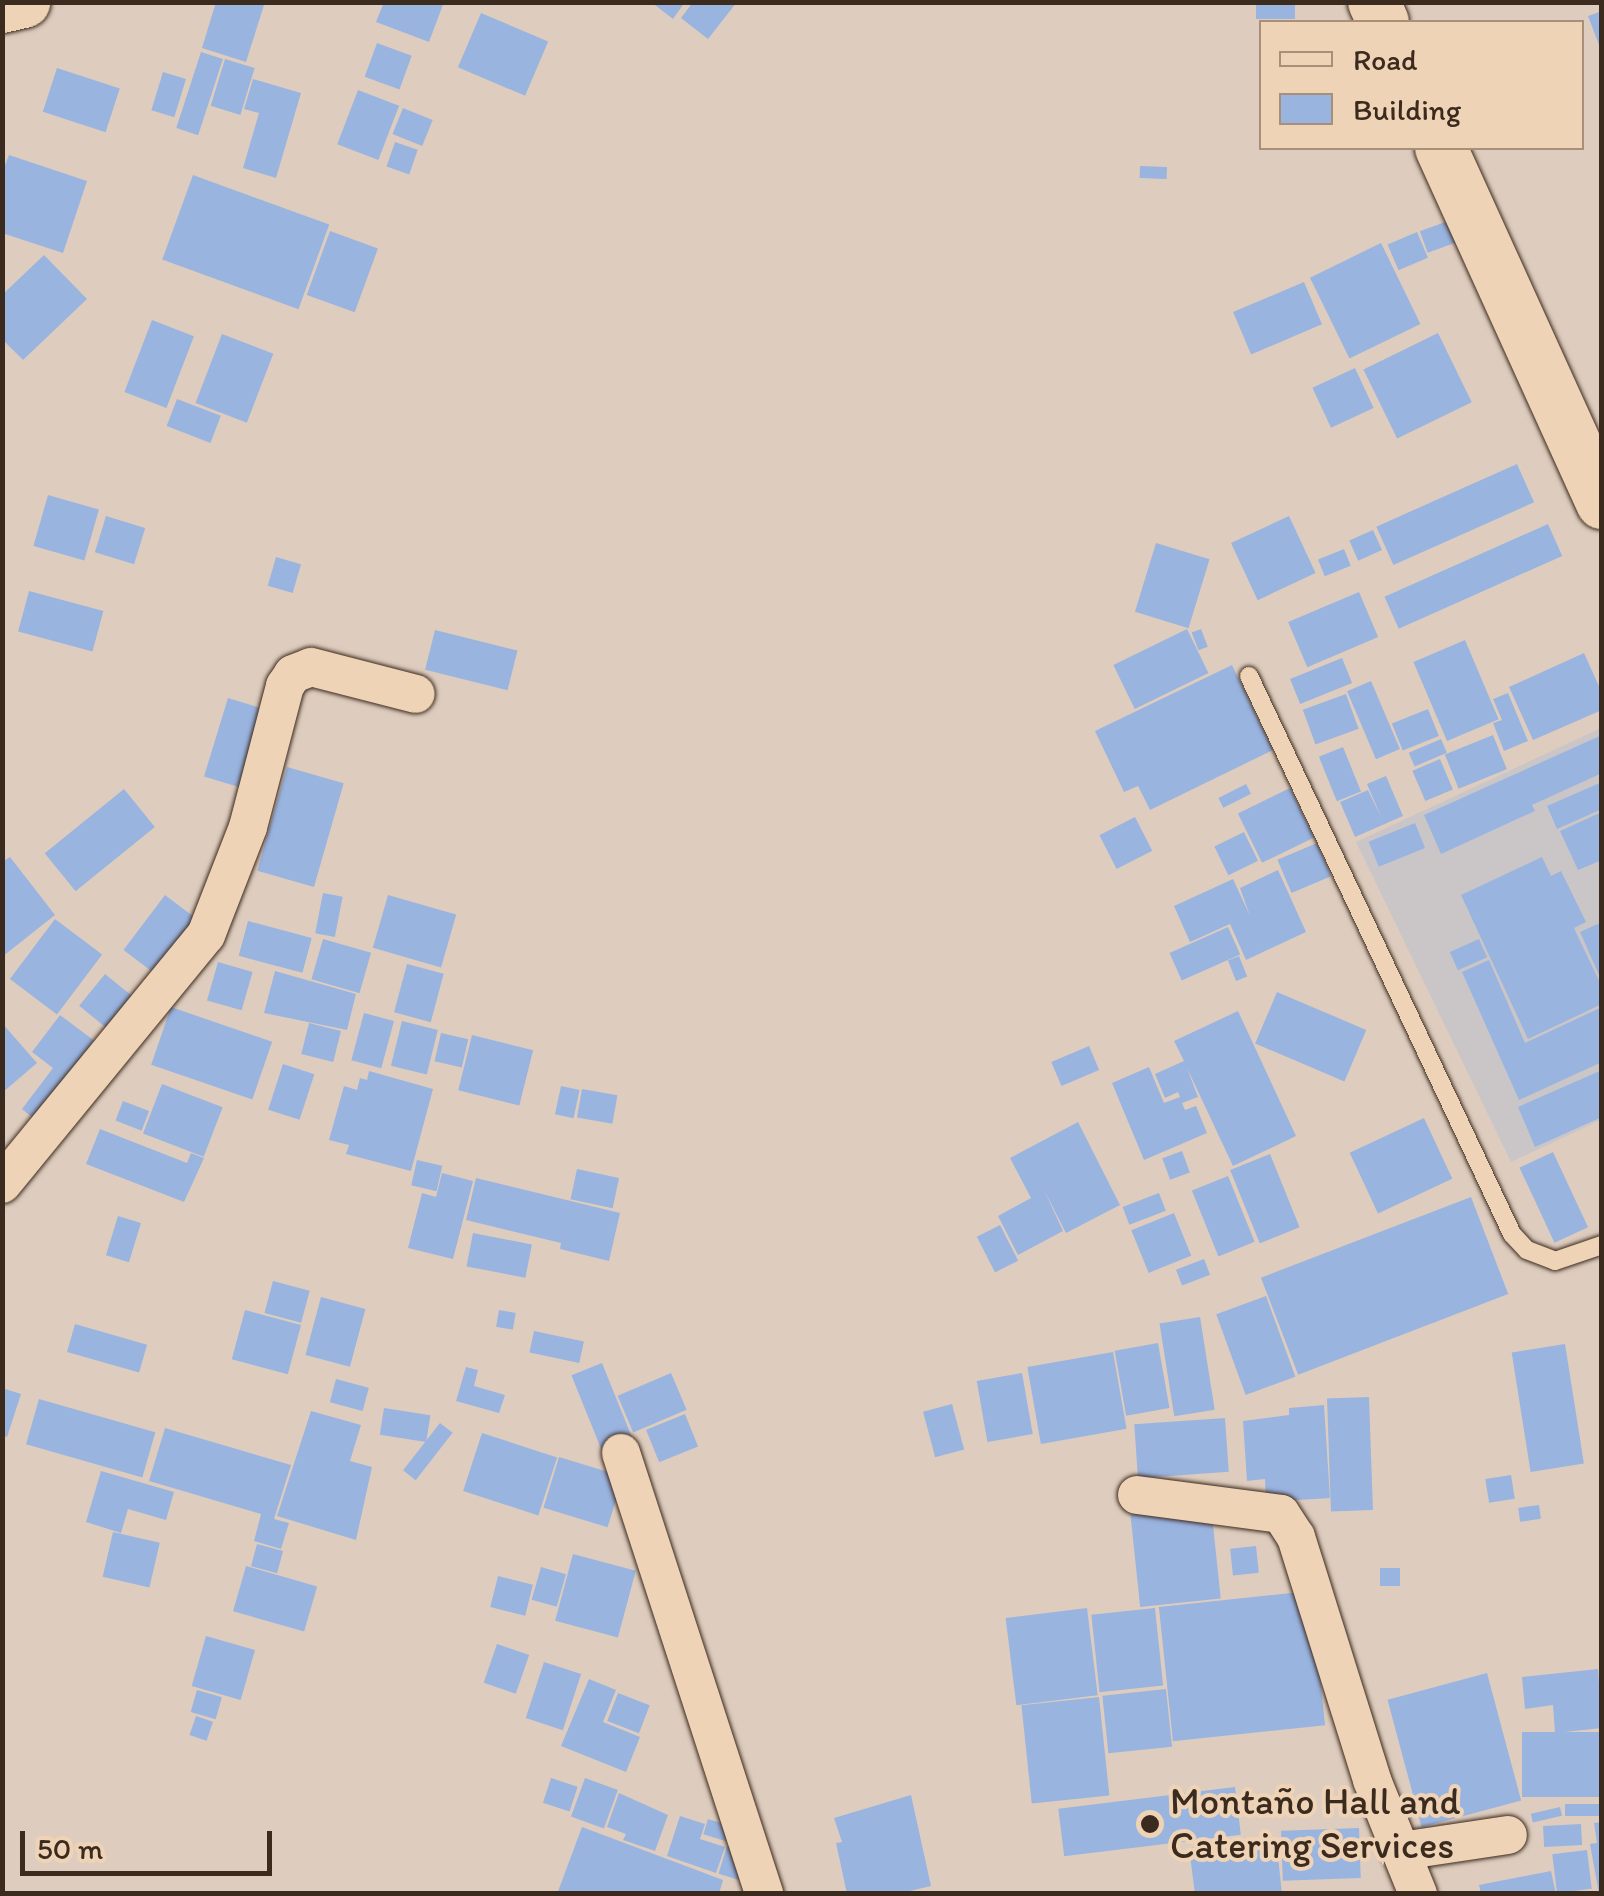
<!DOCTYPE html>
<html>
<head>
<meta charset="utf-8">
<style>
	body { margin:0 }
	#map { position:relative; width:1604px; height:1896px; overflow:hidden; background:#decdbe; font-family:Itim,sans-serif }
	div>[style] { position:absolute }
	[style*='--x'] { left:calc(var(--x)*1px); top:calc(var(--y)*1px); width:calc(var(--w)*1px); rotate:calc(var(--a)*1deg) }
	.built>* { inset:0; background:#cac6c8 }
	.building>* { inset:0; background:#9ab4e0; transform-origin:0 0 }
	.roads { filter:drop-shadow(0 0 2px #3b2a1e) drop-shadow(0 0 2px #3b2a1e) }
	.lane>* { height:18px; margin:-9px; padding:0 9px; transform-origin:9px; border-radius:9px; background:#efd3b6 }
	.street>* { height:38px; margin:-19px; padding:0 19px; transform-origin:19px; border-radius:19px; background:#efd3b6 }
	.secondary>* { height:52px; margin:-26px; padding:0 26px; transform-origin:26px; border-radius:26px; background:#efd3b6 }
	.dots>* { width:28px; height:28px; translate:-50% -50%; box-sizing:border-box; border:5px solid #efd3b6; border-radius:50% }
	span { translate:-50% -50%; white-space:nowrap; text-align:center; line-height:1.15; -webkit-text-stroke:8px #efd3b6; paint-order:stroke }
	.poi-label { font-size:38px; color:#3b2a1e }
	.left { translate:0 -50%; text-align:left }
	.frame { position:absolute; inset:0; border:5px solid #3b2a1e; pointer-events:none }
	.legend { position:absolute; left:1259px; top:20px; width:325px; height:130px; box-sizing:border-box; background:#efd3b6; border:2px solid #a78f79; margin:0; padding:12px 18px; list-style:none; font-size:30px; color:#3b2a1e }
	.legend li { display:flex; align-items:center; gap:20px; height:50px }
	.legend b { width:50px; border:2px solid #a78f79 }
	.scale { position:absolute; left:20px; top:1831px; width:252px; height:45px; box-sizing:border-box; border:5px solid #3b2a1e; border-top:0; padding-left:12px; font-size:30px; line-height:35px; white-space:nowrap; color:#3b2a1e; -webkit-text-stroke:8px #efd3b6; paint-order:stroke }
</style>
</head>
<body>
<div id="map">
	<div class="built">
		<div style="clip-path:polygon(1601px 728px,1601px 1120px,1511px 1162px,1356px 842px)"></div>
	</div>
	<div class="building">
		<div style="clip-path:polygon(216px 2px,265px 2px,246px 62px,202px 48px)"></div>
		<div style="clip-path:polygon(384px 2px,444px 2px,429px 42px,376px 22px)"></div>
		<div style="clip-path:polygon(651px 2px,685px 2px,673px 19px)"></div>
		<div style="clip-path:polygon(693px 2px,737px 2px,708px 39px,681px 18px)"></div>
		<div style="left:1256px;top:2px;width:39px;height:17px"></div>
		<div style="clip-path:polygon(1602px 11px,1602px 50px,1601px 50px,1588px 16px)"></div>
		<div style="left:481px;top:13px;width:73px;height:59px;rotate:23deg"></div>
		<div style="left:377px;top:43px;width:37px;height:36px;rotate:20deg"></div>
		<div style="left:201px;top:52px;width:23px;height:80px;rotate:18deg"></div>
		<div style="left:225px;top:59px;width:31px;height:49px;rotate:17deg"></div>
		<div style="left:57px;top:68px;width:66px;height:46px;rotate:18deg"></div>
		<div style="left:163px;top:72px;width:24px;height:40px;rotate:17deg"></div>
		<div style="clip-path:polygon(253px 79px,301px 93px,276px 178px,243px 168px,259px 113px,244px 109px)"></div>
		<div style="left:358px;top:90px;width:44px;height:58px;rotate:21deg"></div>
		<div style="left:403px;top:108px;width:32px;height:28px;rotate:22deg"></div>
		<div style="left:395px;top:142px;width:24px;height:26px;rotate:19deg"></div>
		<div style="clip-path:polygon(9px 155px,87px 181px,63px 253px,2px 233px,2px 173px)"></div>
		<div style="left:1140px;top:166px;width:27px;height:12px;rotate:2deg"></div>
		<div style="left:193px;top:175px;width:145px;height:90px;rotate:20deg"></div>
		<div style="left:1448px;top:221px;width:23px;height:30px;rotate:70deg"></div>
		<div style="left:330px;top:231px;width:51px;height:68px;rotate:20deg"></div>
		<div style="left:1417px;top:232px;width:28px;height:32px;rotate:67deg"></div>
		<div style="left:1381px;top:243px;width:90px;height:79px;rotate:64deg"></div>
		<div style="clip-path:polygon(44px 255px,87px 299px,23px 360px,2px 339px,2px 295px)"></div>
		<div style="left:1304px;top:282px;width:46px;height:77px;rotate:67deg"></div>
		<div style="left:152px;top:320px;width:45px;height:77px;rotate:21deg"></div>
		<div style="left:1438px;top:333px;width:77px;height:83px;rotate:64deg"></div>
		<div style="left:222px;top:334px;width:55px;height:74px;rotate:21deg"></div>
		<div style="left:1355px;top:368px;width:44px;height:47px;rotate:65deg"></div>
		<div style="left:177px;top:399px;width:47px;height:29px;rotate:21deg"></div>
		<div style="left:1517px;top:464px;width:42px;height:154px;rotate:66deg"></div>
		<div style="left:48px;top:495px;width:53px;height:53px;rotate:16deg"></div>
		<div style="left:106px;top:516px;width:41px;height:38px;rotate:17deg"></div>
		<div style="left:1289px;top:516px;width:63px;height:64px;rotate:65deg"></div>
		<div style="left:1548px;top:524px;width:35px;height:179px;rotate:66deg"></div>
		<div style="left:1373px;top:530px;width:22px;height:26px;rotate:66deg"></div>
		<div style="left:1156px;top:543px;width:56px;height:72px;rotate:17deg"></div>
		<div style="left:1344px;top:549px;width:18px;height:28px;rotate:68deg"></div>
		<div style="left:276px;top:557px;width:26px;height:30px;rotate:16deg"></div>
		<div style="left:29px;top:591px;width:77px;height:42px;rotate:15deg"></div>
		<div style="left:1359px;top:592px;width:49px;height:77px;rotate:67deg"></div>
		<div style="left:1187px;top:629px;width:49px;height:82px;rotate:64deg"></div>
		<div style="left:1201px;top:629px;width:19px;height:10px;rotate:69deg"></div>
		<div style="left:435px;top:630px;width:85px;height:41px;rotate:14deg"></div>
		<div style="left:1465px;top:640px;width:86px;height:56px;rotate:67deg"></div>
		<div style="clip-path:polygon(1584px 653px,1602px 693px,1602px 710px,1533px 740px,1509px 687px)"></div>
		<div style="left:1342px;top:658px;width:27px;height:56px;rotate:68deg"></div>
		<div style="clip-path:polygon(1232px 665px,1273px 750px,1150px 810px,1138px 786px,1124px 792px,1095px 731px)"></div>
		<div style="left:1371px;top:681px;width:74px;height:26px;rotate:67deg"></div>
		<div style="clip-path:polygon(1508px 693px,1528px 741px,1504px 751px,1493px 723px,1502px 720px,1493px 699px)"></div>
		<div style="left:1346px;top:694px;width:37px;height:46px;rotate:70deg"></div>
		<div style="left:228px;top:698px;width:49px;height:82px;rotate:17deg"></div>
		<div style="left:1428px;top:709px;width:29px;height:39px;rotate:68deg"></div>
		<div style="left:1493px;top:735px;width:37px;height:52px;rotate:68deg"></div>
		<div style="clip-path:polygon(1602px 735px,1602px 773px,1532px 805px,1535px 811px,1441px 854px,1424px 815px)"></div>
		<div style="left:1441px;top:739px;width:15px;height:35px;rotate:67deg"></div>
		<div style="left:1343px;top:747px;width:48px;height:26px;rotate:68deg"></div>
		<div style="left:1440px;top:759px;width:33px;height:30px;rotate:67deg"></div>
		<div style="left:287px;top:767px;width:59px;height:108px;rotate:16deg"></div>
		<div style="clip-path:polygon(1386px 776px,1403px 816px,1355px 837px,1340px 802px,1368px 790px,1382px 819px,1367px 784px)"></div>
		<div style="clip-path:polygon(1602px 782px,1602px 809px,1557px 829px,1547px 806px)"></div>
		<div style="left:1246px;top:784px;width:11px;height:31px;rotate:63deg"></div>
		<div style="left:1290px;top:788px;width:55px;height:58px;rotate:64deg"></div>
		<div style="left:124px;top:789px;width:49px;height:102px;rotate:51deg"></div>
		<div style="clip-path:polygon(1602px 812px,1602px 860px,1578px 870px,1560px 831px)"></div>
		<div style="left:1135px;top:817px;width:38px;height:40px;rotate:63deg"></div>
		<div style="left:1415px;top:823px;width:27px;height:50px;rotate:68deg"></div>
		<div style="left:1244px;top:832px;width:32px;height:33px;rotate:64deg"></div>
		<div style="left:1317px;top:843px;width:36px;height:43px;rotate:67deg"></div>
		<div style="clip-path:polygon(10px 857px,55px 915px,2px 957px,2px 862px)"></div>
		<div style="clip-path:polygon(1542px 857px,1551px 876px,1561px 871px,1586px 922px,1574px 928px,1602px 987px,1602px 1004px,1528px 1039px,1461px 895px)"></div>
		<div style="clip-path:polygon(1278px 870px,1306px 932px,1246px 960px,1230px 924px,1190px 942px,1174px 906px,1233px 879px,1250px 916px,1240px 888px)"></div>
		<div style="left:323px;top:893px;width:20px;height:41px;rotate:11deg"></div>
		<div style="left:165px;top:895px;width:53px;height:69px;rotate:37deg"></div>
		<div style="left:388px;top:895px;width:71px;height:55px;rotate:16deg"></div>
		<div style="left:55px;top:919px;width:59px;height:75px;rotate:37deg"></div>
		<div style="left:248px;top:921px;width:66px;height:36px;rotate:15deg"></div>
		<div style="clip-path:polygon(1602px 922px,1602px 982px,1580px 932px)"></div>
		<div style="left:1228px;top:927px;width:30px;height:64px;rotate:66deg"></div>
		<div style="left:323px;top:939px;width:50px;height:42px;rotate:16deg"></div>
		<div style="left:1479px;top:939px;width:20px;height:32px;rotate:66deg"></div>
		<div style="left:1239px;top:956px;width:22px;height:12px;rotate:68deg"></div>
		<div style="clip-path:polygon(1489px 960px,1525px 1043px,1602px 1007px,1602px 1062px,1519px 1100px,1462px 972px)"></div>
		<div style="left:218px;top:962px;width:36px;height:40px;rotate:16deg"></div>
		<div style="left:407px;top:964px;width:38px;height:50px;rotate:15deg"></div>
		<div style="clip-path:polygon(275px 971px,356px 994px,347px 1030px,264px 1013px)"></div>
		<div style="left:105px;top:974px;width:46px;height:41px;rotate:39deg"></div>
		<div style="left:1277px;top:992px;width:97px;height:56px;rotate:23deg"></div>
		<div style="left:171px;top:1007px;width:107px;height:61px;rotate:19deg"></div>
		<div style="clip-path:polygon(1238px 1011px,1296px 1136px,1233px 1166px,1187px 1068px,1198px 1097px,1182px 1103px,1185px 1110px,1196px 1106px,1207px 1133px,1144px 1160px,1112px 1083px,1149px 1067px,1164px 1103px,1180px 1097px,1178px 1092px,1165px 1098px,1155px 1074px,1184px 1061px,1174px 1041px)"></div>
		<div style="left:364px;top:1013px;width:31px;height:49px;rotate:15deg"></div>
		<div style="clip-path:polygon(60px 1015px,104px 1048px,44px 1127px,22px 1109px,53px 1068px,32px 1052px)"></div>
		<div style="left:402px;top:1021px;width:37px;height:46px;rotate:14deg"></div>
		<div style="clip-path:polygon(2px 1023px,37px 1063px,2px 1093px)"></div>
		<div style="left:309px;top:1023px;width:33px;height:32px;rotate:14deg"></div>
		<div style="left:441px;top:1033px;width:28px;height:29px;rotate:13deg"></div>
		<div style="left:472px;top:1035px;width:63px;height:57px;rotate:14deg"></div>
		<div style="left:1089px;top:1046px;width:26px;height:41px;rotate:67deg"></div>
		<div style="left:283px;top:1064px;width:33px;height:48px;rotate:18deg"></div>
		<div style="clip-path:polygon(1602px 1070px,1602px 1117px,1535px 1147px,1518px 1107px)"></div>
		<div style="clip-path:polygon(369px 1071px,433px 1089px,411px 1171px,346px 1154px,349px 1145px,329px 1140px,344px 1086px,357px 1090px,360px 1078px,367px 1080px)"></div>
		<div style="left:162px;top:1084px;width:65px;height:53px;rotate:21deg"></div>
		<div style="left:561px;top:1086px;width:19px;height:29px;rotate:12deg"></div>
		<div style="left:582px;top:1089px;width:36px;height:29px;rotate:10deg"></div>
		<div style="left:123px;top:1101px;width:28px;height:21px;rotate:21deg"></div>
		<div style="left:1424px;top:1118px;width:67px;height:82px;rotate:65deg"></div>
		<div style="clip-path:polygon(1078px 1122px,1120px 1205px,1066px 1233px,1044px 1190px,1063px 1231px,1018px 1255px,998px 1216px,1031px 1198px,1010px 1158px)"></div>
		<div style="clip-path:polygon(100px 1129px,187px 1163px,191px 1153px,204px 1158px,184px 1202px,86px 1164px)"></div>
		<div style="left:1182px;top:1151px;width:23px;height:21px;rotate:70deg"></div>
		<div style="left:1553px;top:1152px;width:83px;height:37px;rotate:65deg"></div>
		<div style="left:1270px;top:1154px;width:79px;height:43px;rotate:68deg"></div>
		<div style="left:417px;top:1160px;width:26px;height:26px;rotate:13deg"></div>
		<div style="left:577px;top:1169px;width:43px;height:31px;rotate:12deg"></div>
		<div style="clip-path:polygon(442px 1173px,473px 1181px,453px 1259px,408px 1248px,422px 1193px,436px 1197px)"></div>
		<div style="left:1228px;top:1176px;width:71px;height:39px;rotate:68deg"></div>
		<div style="clip-path:polygon(476px 1178px,620px 1213px,609px 1261px,560px 1249px,561px 1243px,466px 1220px)"></div>
		<div style="left:1159px;top:1193px;width:19px;height:39px;rotate:69deg"></div>
		<div style="left:1471px;top:1197px;width:104px;height:225px;rotate:69deg"></div>
		<div style="left:1174px;top:1213px;width:46px;height:46px;rotate:68deg"></div>
		<div style="left:118px;top:1216px;width:24px;height:41px;rotate:17deg"></div>
		<div style="left:1000px;top:1225px;width:40px;height:26px;rotate:63deg"></div>
		<div style="left:473px;top:1233px;width:60px;height:34px;rotate:11deg"></div>
		<div style="left:1204px;top:1259px;width:17px;height:30px;rotate:69deg"></div>
		<div style="left:273px;top:1281px;width:38px;height:33px;rotate:15deg"></div>
		<div style="left:1266px;top:1296px;width:86px;height:53px;rotate:70deg"></div>
		<div style="left:321px;top:1297px;width:46px;height:60px;rotate:15deg"></div>
		<div style="left:245px;top:1310px;width:58px;height:51px;rotate:15deg"></div>
		<div style="left:499px;top:1310px;width:17px;height:17px;rotate:10deg"></div>
		<div style="left:1200px;top:1317px;width:94px;height:41px;rotate:81deg"></div>
		<div style="left:75px;top:1324px;width:75px;height:29px;rotate:16deg"></div>
		<div style="left:534px;top:1331px;width:51px;height:22px;rotate:12deg"></div>
		<div style="left:1158px;top:1343px;width:66px;height:44px;rotate:80deg"></div>
		<div style="left:1565px;top:1344px;width:121px;height:54px;rotate:81deg"></div>
		<div style="left:1113px;top:1352px;width:78px;height:87px;rotate:80deg"></div>
		<div style="left:602px;top:1363px;width:80px;height:33px;rotate:68deg"></div>
		<div style="clip-path:polygon(466px 1367px,478px 1370px,474px 1386px,505px 1395px,499px 1413px,456px 1401px)"></div>
		<div style="left:671px;top:1373px;width:40px;height:58px;rotate:67deg"></div>
		<div style="left:1022px;top:1373px;width:62px;height:46px;rotate:80deg"></div>
		<div style="left:336px;top:1379px;width:34px;height:24px;rotate:15deg"></div>
		<div style="clip-path:polygon(2px 1388px,21px 1394px,7px 1437px,2px 1435px)"></div>
		<div style="left:1369px;top:1397px;width:113px;height:42px;rotate:88deg"></div>
		<div style="left:39px;top:1399px;width:121px;height:47px;rotate:16deg"></div>
		<div style="left:952px;top:1404px;width:47px;height:30px;rotate:75deg"></div>
		<div style="clip-path:polygon(1324px 1405px,1330px 1498px,1266px 1502px,1265px 1479px,1247px 1481px,1243px 1421px,1289px 1415px,1289px 1408px)"></div>
		<div style="left:384px;top:1408px;width:47px;height:27px;rotate:9deg"></div>
		<div style="clip-path:polygon(311px 1411px,361px 1425px,350px 1461px,372px 1467px,356px 1540px,277px 1516px)"></div>
		<div style="left:685px;top:1414px;width:35px;height:42px;rotate:68deg"></div>
		<div style="left:1225px;top:1418px;width:54px;height:91px;rotate:86deg"></div>
		<div style="left:440px;top:1423px;width:16px;height:60px;rotate:38deg"></div>
		<div style="clip-path:polygon(165px 1428px,291px 1465px,274px 1519px,289px 1523px,281px 1549px,254px 1541px,261px 1514px,149px 1481px)"></div>
		<div style="left:482px;top:1433px;width:79px;height:61px;rotate:18deg"></div>
		<div style="left:559px;top:1457px;width:67px;height:53px;rotate:17deg"></div>
		<div style="clip-path:polygon(101px 1471px,174px 1492px,166px 1520px,128px 1509px,121px 1533px,86px 1522px)"></div>
		<div style="left:1511px;top:1475px;width:24px;height:26px;rotate:81deg"></div>
		<div style="left:1539px;top:1505px;width:14px;height:21px;rotate:82deg"></div>
		<div style="left:1211px;top:1506px;width:93px;height:81px;rotate:84deg"></div>
		<div style="left:113px;top:1532px;width:48px;height:46px;rotate:13deg"></div>
		<div style="left:257px;top:1544px;width:27px;height:23px;rotate:15deg"></div>
		<div style="left:1256px;top:1546px;width:27px;height:26px;rotate:84deg"></div>
		<div style="left:573px;top:1554px;width:65px;height:69px;rotate:15deg"></div>
		<div style="left:246px;top:1566px;width:74px;height:47px;rotate:16deg"></div>
		<div style="left:541px;top:1567px;width:26px;height:34px;rotate:16deg"></div>
		<div style="left:1380px;top:1568px;width:20px;height:18px"></div>
		<div style="left:498px;top:1576px;width:36px;height:32px;rotate:14deg"></div>
		<div style="left:1311px;top:1591px;width:135px;height:153px;rotate:84deg"></div>
		<div style="left:1087px;top:1608px;width:88px;height:82px;rotate:83deg"></div>
		<div style="left:1155px;top:1608px;width:78px;height:64px;rotate:84deg"></div>
		<div style="left:206px;top:1636px;width:51px;height:52px;rotate:16deg"></div>
		<div style="left:497px;top:1644px;width:34px;height:41px;rotate:19deg"></div>
		<div style="left:544px;top:1662px;width:39px;height:59px;rotate:18deg"></div>
		<div style="clip-path:polygon(1598px 1669px,1602px 1728px,1555px 1733px,1553px 1705px,1525px 1709px,1522px 1677px)"></div>
		<div style="left:1487px;top:1673px;width:132px;height:103px;rotate:75deg"></div>
		<div style="clip-path:polygon(589px 1679px,616px 1690px,603px 1722px,640px 1737px,626px 1772px,561px 1746px)"></div>
		<div style="left:1166px;top:1689px;width:58px;height:64px;rotate:84deg"></div>
		<div style="left:197px;top:1690px;width:26px;height:23px;rotate:16deg"></div>
		<div style="left:618px;top:1693px;width:34px;height:30px;rotate:21deg"></div>
		<div style="left:1099px;top:1697px;width:99px;height:78px;rotate:84deg"></div>
		<div style="left:196px;top:1716px;width:18px;height:20px;rotate:19deg"></div>
		<div style="left:1602px;top:1732px;width:65px;height:80px;rotate:90deg"></div>
		<div style="left:551px;top:1778px;width:28px;height:26px;rotate:18deg"></div>
		<div style="left:585px;top:1778px;width:35px;height:41px;rotate:20deg"></div>
		<div style="left:1235px;top:1787px;width:48px;height:178px;rotate:83deg"></div>
		<div style="clip-path:polygon(619px 1793px,668px 1815px,655px 1851px,623px 1840px,626px 1834px,607px 1827px)"></div>
		<div style="clip-path:polygon(911px 1795px,931px 1886px,897px 1894px,847px 1894px,836px 1843px,842px 1842px,834px 1818px)"></div>
		<div style="left:1602px;top:1804px;width:12px;height:37px;rotate:90deg"></div>
		<div style="left:1560px;top:1807px;width:9px;height:30px;rotate:77deg"></div>
		<div style="clip-path:polygon(680px 1816px,705px 1824px,700px 1839px,725px 1847px,716px 1873px,667px 1856px)"></div>
		<div style="left:708px;top:1819px;width:34px;height:16px;rotate:17deg"></div>
		<div style="clip-path:polygon(1602px 1822px,1602px 1894px,1599px 1894px,1590px 1844px,1597px 1843px,1594px 1823px)"></div>
		<div style="left:1581px;top:1824px;width:21px;height:38px;rotate:87deg"></div>
		<div style="clip-path:polygon(582px 1827px,723px 1880px,719px 1894px,557px 1894px)"></div>
		<div style="left:1359px;top:1828px;width:50px;height:78px;rotate:88deg"></div>
		<div style="clip-path:polygon(1276px 1838px,1282px 1894px,1195px 1894px,1189px 1848px)"></div>
		<div style="left:727px;top:1846px;width:24px;height:29px;rotate:17deg"></div>
		<div style="left:1587px;top:1850px;width:39px;height:35px;rotate:83deg"></div>
		<div style="clip-path:polygon(1551px 1871px,1556px 1894px,1481px 1894px,1479px 1885px)"></div>
	</div>
	<div class="roads">
		<div class="lane">
			<div style="--x:1249;--y:676;--w:617;--a:64.76"></div>
			<div style="--x:1512;--y:1234;--w:22;--a:47"></div>
			<div style="--x:1527;--y:1250;--w:30;--a:21"></div>
			<div style="--x:1555;--y:1261;--w:50;--a:-18.8"></div>
		</div>
		<div class="street">
			<div style="--x:2;--y:1184;--w:322;--a:-50.7"></div>
			<div style="--x:206;--y:935;--w:116;--a:-68.7"></div>
			<div style="--x:248;--y:827;--w:146;--a:-75.3"></div>
			<div style="--x:285;--y:686;--w:14;--a:-56"></div>
			<div style="--x:293;--y:674;--w:19;--a:-21"></div>
			<div style="--x:311;--y:667;--w:108;--a:14.4"></div>
			<div style="--x:621;--y:1453;--w:464;--a:72"></div>
			<div style="--x:1137;--y:1495;--w:145;--a:7.5"></div>
			<div style="--x:1281;--y:1514;--w:27;--a:57"></div>
			<div style="--x:1296;--y:1537;--w:255;--a:72.6"></div>
			<div style="--x:1372;--y:1780;--w:123;--a:68"></div>
			<div style="--x:1401;--y:1851;--w:108;--a:-8.5"></div>
		</div>
		<div class="secondary">
			<div style="--x:1374;--y:2;--w:22;--a:66"></div>
			<div style="--x:2;--y:7;--w:23;--a:-13"></div>
			<div style="--x:1441;--y:148;--w:390;--a:65.6"></div>
		</div>
	</div>
	<div class="dots">
		<div style="left:1150px;top:1824px;background:#3b2a1e"></div>
	</div>
	<div class="poi-label">
		<span class="left" style="left:1170px;top:1824px">Montaño Hall and<br>Catering Services</span>
	</div>
	<div class="frame"></div>
	<ul class="legend">
	<li><b style="height:12px;background:#efd3b6"></b>Road</li>
	<li><b style="height:28px;background:#9ab4e0"></b>Building</li>
	</ul>
	<div class="scale">50 m</div>
</div>
</body>
</html>
